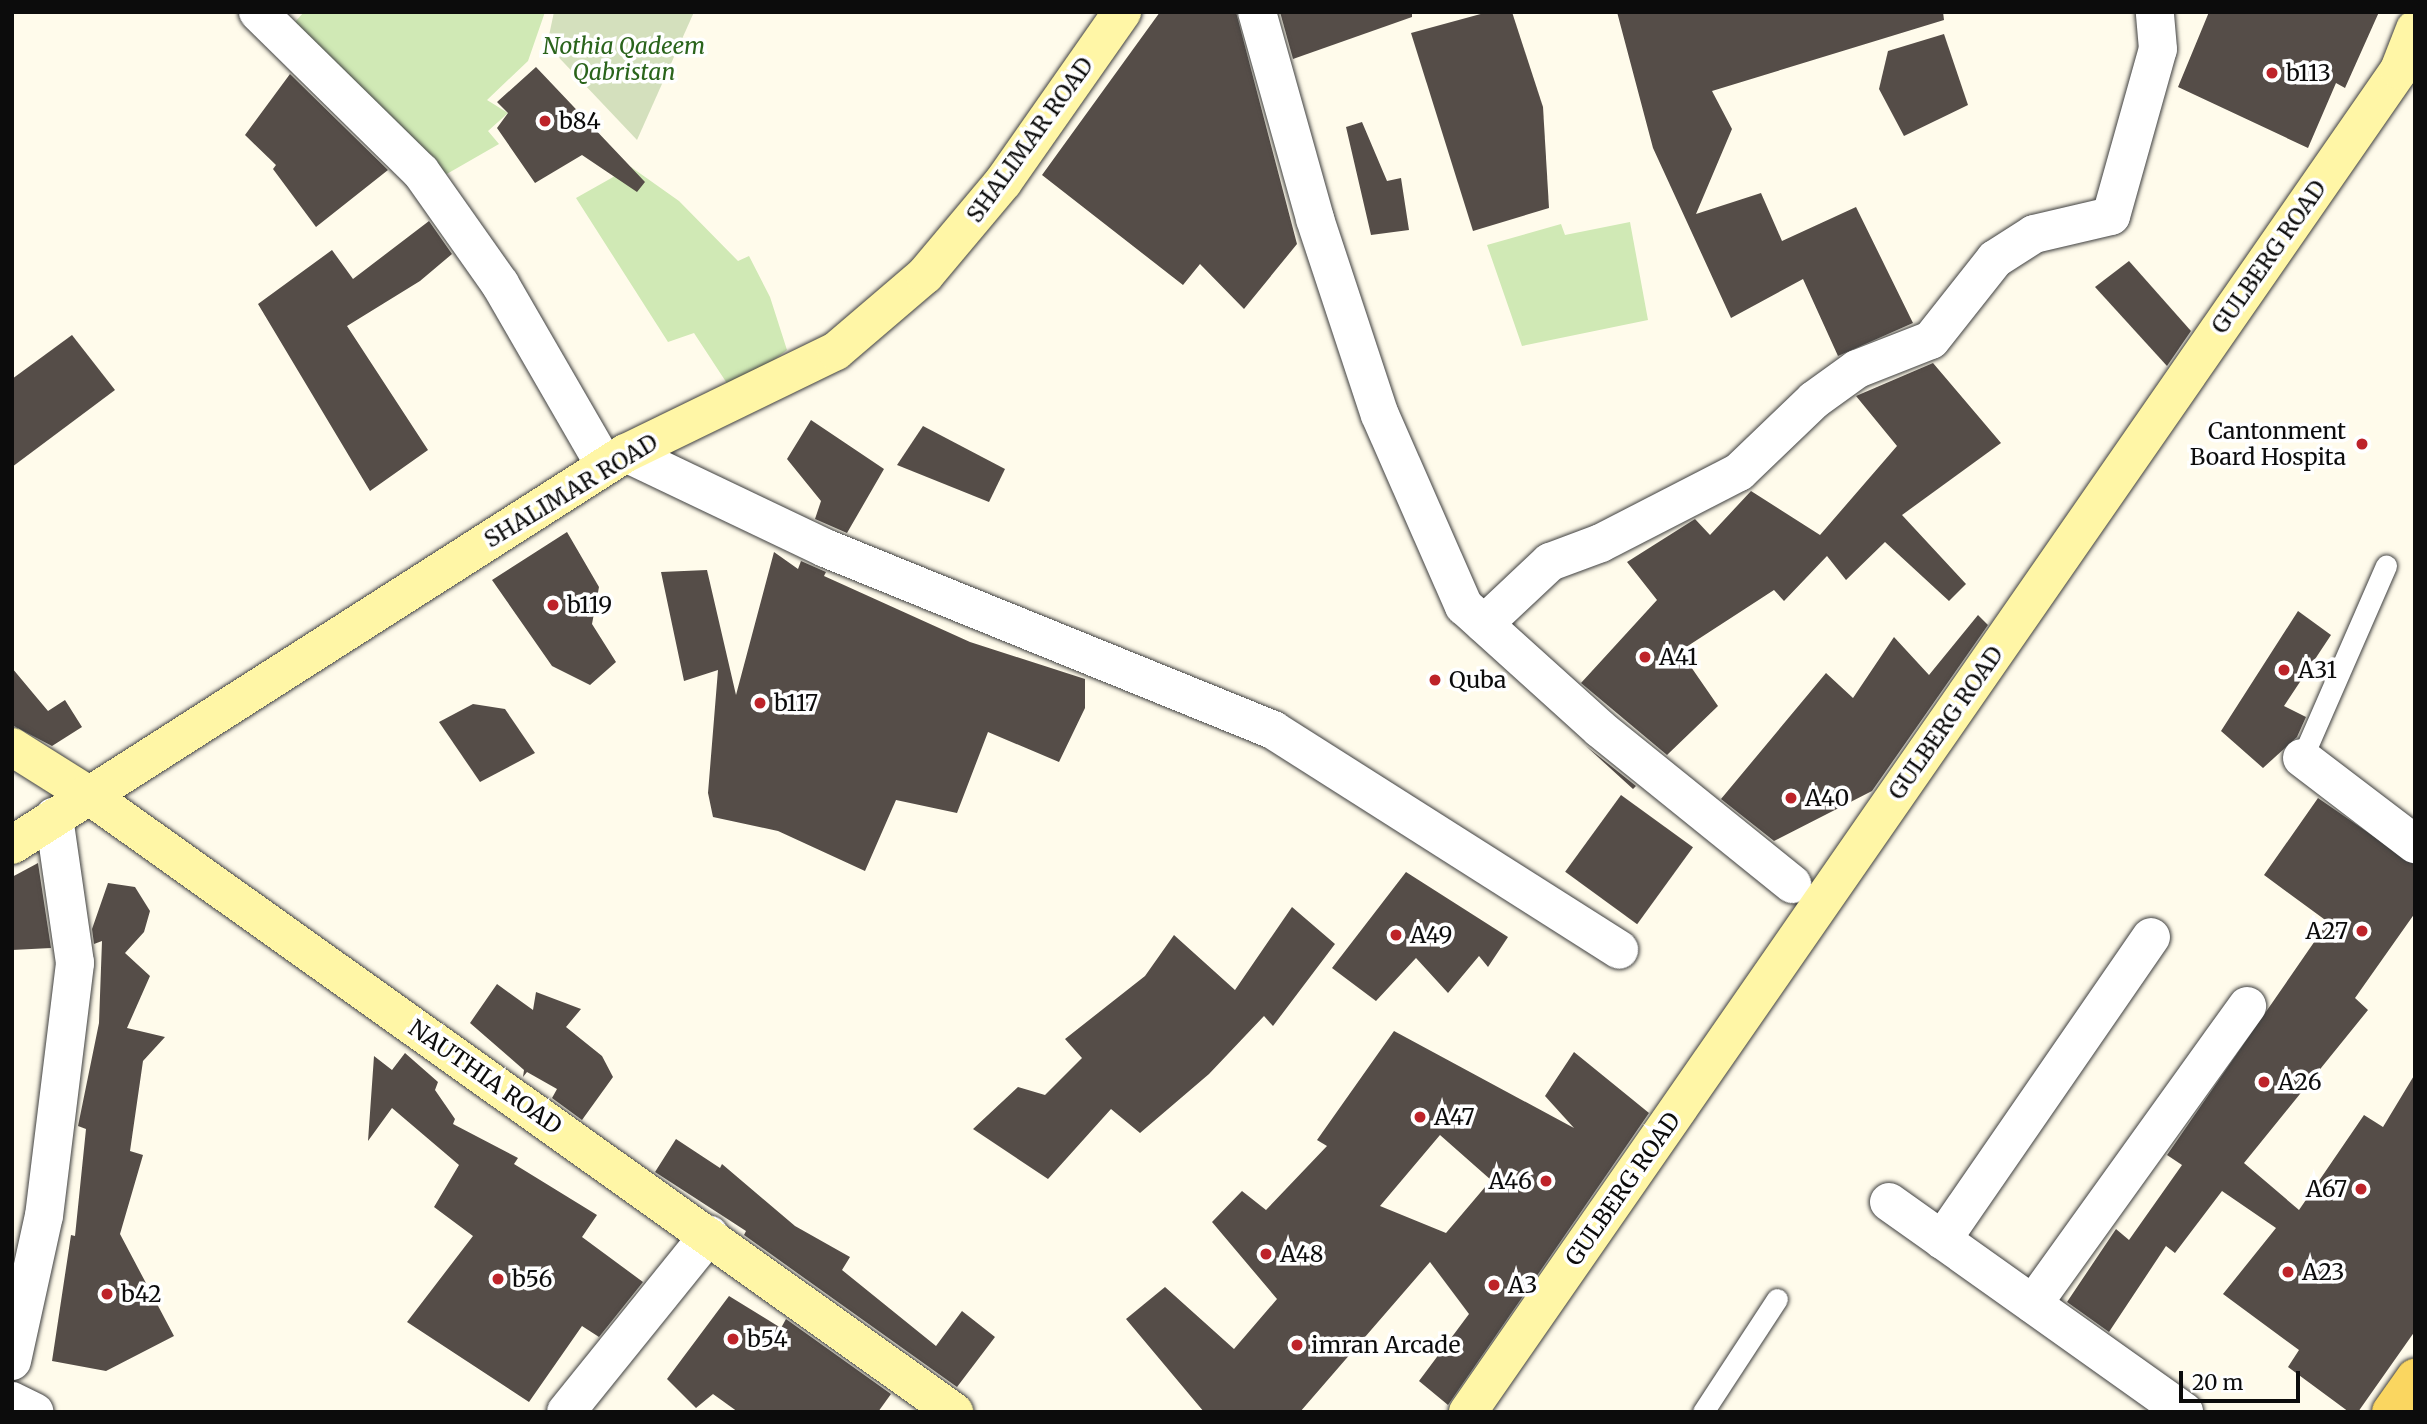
<!DOCTYPE html>
<html>
<head>
<meta charset="utf-8">
<style>
	body { margin:0 }
	#map { position:relative; width:2427px; height:1424px; overflow:hidden; background:#fffbeb; font-family:Merriweather,serif }
	div>[style] { position:absolute }
	[style*='--x'] { left:calc(var(--x)*1px); top:calc(var(--y)*1px); width:calc(var(--w)*1px); rotate:calc(var(--a)*1deg) }
	.green>* { inset:0; background:#d0e9b5 }
	.cemetery>* { inset:0; background:#d4e0bd }
	.building>* { inset:0; background:#554d48; transform-origin:0 0 }
	.roads { filter:drop-shadow(0 0 2px #3f3f3f) drop-shadow(0 0 2px #3f3f3f) }
	.lane>* { height:21px; margin:-10.5px; padding:0 10.5px; transform-origin:10.5px; border-radius:10.5px; background:#fff }
	.street>* { height:38px; margin:-19px; padding:0 19px; transform-origin:19px; border-radius:19px; background:#fff }
	.secondary>* { height:38px; margin:-19px; padding:0 19px; transform-origin:19px; border-radius:19px; background:#fff6a6 }
	.primary>* { height:38px; margin:-19px; padding:0 19px; transform-origin:19px; border-radius:19px; background:#fad660 }
	.dots>* { width:19px; height:19px; translate:-50% -50%; box-sizing:border-box; border:4px solid #fff; border-radius:50% }
	span { translate:-50% -50%; white-space:nowrap; text-align:center; line-height:1.15; -webkit-text-stroke:7px #fff; paint-order:stroke }
	.park-label { font-size:23px; color:#2a641c; font-style:italic }
	.poi-label { font-size:23px; color:#0c0c0c }
	.left { translate:0 -50%; text-align:left }
	.right { translate:-100% -50%; text-align:right }
	.street-label { font-size:23px; color:#0c0c0c }
	.frame { position:absolute; inset:0; border:14px solid #0c0c0c; pointer-events:none }
	.scale { position:absolute; left:2179px; top:1371px; width:121px; height:32px; box-sizing:border-box; border:4px solid #0c0c0c; border-top:0; padding-left:9px; font-size:21px; line-height:24px; white-space:nowrap; color:#0c0c0c; -webkit-text-stroke:5px #fff; paint-order:stroke }
</style>
</head>
<body>
<div id="map">
	<div class="green">
		<div style="clip-path:polygon(304px 12px,545px 12px,528px 61px,487px 100px,508px 113px,488px 131px,499px 144px,445px 175px,294px 23px)"></div>
		<div style="clip-path:polygon(631px 167px,679px 201px,738px 261px,749px 256px,770px 297px,787px 350px,732px 391px,694px 333px,668px 342px,576px 198px)"></div>
		<div style="clip-path:polygon(1630px 222px,1648px 320px,1522px 346px,1487px 245px,1561px 224px,1565px 235px)"></div>
	</div>
	<div class="cemetery">
		<div style="clip-path:polygon(554px 12px,694px 12px,637px 140px,547px 45px)"></div>
	</div>
	<div class="building">
		<div style="clip-path:polygon(1160px 12px,1236px 12px,1297px 244px,1244px 309px,1200px 264px,1183px 285px,1042px 175px)"></div>
		<div style="clip-path:polygon(1280px 12px,1412px 12px,1412px 17px,1293px 59px)"></div>
		<div style="clip-path:polygon(1488px 12px,1512px 12px,1543px 107px,1549px 208px,1473px 231px,1411px 33px)"></div>
		<div style="clip-path:polygon(1617px 12px,1943px 12px,1944px 20px,1712px 91px,1732px 129px,1696px 214px,1761px 193px,1782px 241px,1856px 207px,1913px 323px,1838px 356px,1803px 279px,1731px 318px,1653px 148px)"></div>
		<div style="clip-path:polygon(2209px 12px,2379px 12px,2345px 88px,2336px 83px,2308px 148px,2178px 87px)"></div>
		<div style="clip-path:polygon(1944px 34px,1968px 105px,1904px 136px,1879px 89px,1888px 51px)"></div>
		<div style="clip-path:polygon(536px 67px,645px 182px,637px 192px,582px 155px,535px 183px,497px 128px,508px 113px,497px 102px)"></div>
		<div style="clip-path:polygon(290px 74px,388px 170px,316px 227px,273px 169px,276px 165px,245px 135px)"></div>
		<div style="clip-path:polygon(1362px 122px,1387px 181px,1401px 178px,1409px 230px,1371px 235px,1346px 127px)"></div>
		<div style="clip-path:polygon(429px 221px,452px 254px,420px 281px,347px 326px,428px 450px,370px 491px,258px 304px,332px 250px,353px 279px)"></div>
		<div style="clip-path:polygon(2129px 261px,2191px 331px,2167px 366px,2095px 287px)"></div>
		<div style="clip-path:polygon(72px 335px,115px 390px,12px 467px,12px 379px)"></div>
		<div style="clip-path:polygon(1933px 363px,2001px 443px,1902px 515px,1966px 584px,1949px 601px,1885px 542px,1846px 580px,1827px 556px,1784px 601px,1774px 590px,1680px 651px,1718px 706px,1667px 755px,1581px 683px,1657px 600px,1627px 562px,1695px 519px,1710px 535px,1751px 491px,1820px 535px,1897px 446px,1856px 396px)"></div>
		<div style="clip-path:polygon(811px 420px,884px 469px,847px 533px,815px 519px,821px 501px,787px 459px)"></div>
		<div style="clip-path:polygon(923px 426px,1005px 469px,989px 502px,897px 465px)"></div>
		<div style="clip-path:polygon(567px 532px,599px 587px,592px 624px,616px 662px,590px 685px,552px 666px,492px 580px)"></div>
		<div style="clip-path:polygon(774px 552px,798px 569px,801px 561px,826px 572px,824px 576px,970px 642px,1085px 679px,1085px 708px,1059px 762px,988px 732px,957px 813px,896px 800px,865px 871px,778px 831px,713px 817px,708px 793px,718px 670px,684px 681px,661px 572px,707px 570px,736px 695px)"></div>
		<div style="clip-path:polygon(2298px 611px,2331px 635px,2284px 706px,2306px 717px,2297px 737px,2263px 768px,2221px 731px)"></div>
		<div style="clip-path:polygon(1978px 615px,1988px 625px,1872px 791px,1774px 841px,1721px 799px,1826px 673px,1853px 698px,1894px 637px,1929px 675px)"></div>
		<div style="clip-path:polygon(12px 668px,48px 711px,65px 700px,82px 727px,52px 746px,12px 725px)"></div>
		<div style="clip-path:polygon(473px 704px,505px 709px,535px 753px,480px 782px,439px 722px)"></div>
		<div style="clip-path:polygon(1552px 715px,1586px 746px,1636px 786px,1633px 789px)"></div>
		<div style="left:1621px;top:795px;width:89px;height:95px;rotate:36deg"></div>
		<div style="clip-path:polygon(2318px 798px,2415px 865px,2415px 913px,2355px 998px,2368px 1010px,2244px 1163px,2299px 1210px,2364px 1115px,2383px 1127px,2415px 1074px,2415px 1331px,2358px 1412px,2349px 1412px,2288px 1367px,2299px 1350px,2223px 1294px,2276px 1228px,2222px 1191px,2175px 1253px,2166px 1246px,2109px 1332px,2067px 1302px,2116px 1229px,2129px 1240px,2182px 1165px,2167px 1155px,2328px 922px,2264px 875px)"></div>
		<div style="clip-path:polygon(38px 863px,51px 948px,12px 950px,12px 877px)"></div>
		<div style="clip-path:polygon(1406px 872px,1508px 937px,1488px 967px,1479px 956px,1448px 993px,1416px 958px,1376px 1001px,1332px 968px)"></div>
		<div style="clip-path:polygon(108px 883px,135px 887px,150px 911px,144px 932px,125px 953px,150px 976px,127px 1028px,165px 1037px,143px 1061px,130px 1151px,143px 1155px,120px 1234px,174px 1336px,106px 1371px,52px 1361px,71px 1235px,75px 1236px,86px 1129px,78px 1126px,99px 1023px,102px 941px,94px 944px,92px 929px)"></div>
		<div style="clip-path:polygon(1292px 907px,1335px 944px,1273px 1026px,1264px 1016px,1209px 1074px,1140px 1133px,1111px 1109px,1048px 1179px,973px 1129px,1018px 1087px,1045px 1095px,1082px 1058px,1065px 1039px,1145px 976px,1174px 935px,1235px 990px)"></div>
		<div style="clip-path:polygon(497px 984px,533px 1010px,536px 992px,581px 1009px,566px 1027px,602px 1056px,613px 1077px,582px 1120px,552px 1098px,557px 1089px,527px 1072px,523px 1077px,524px 1070px,470px 1023px)"></div>
		<div style="clip-path:polygon(evenodd,1394px 1031px,1574px 1128px,1545px 1096px,1574px 1052px,1649px 1113px,1448px 1405px,1419px 1381px,1469px 1314px,1430px 1262px,1300px 1412px,1204px 1412px,1126px 1319px,1165px 1287px,1234px 1349px,1277px 1299px,1212px 1222px,1242px 1191px,1266px 1210px,1327px 1146px,1317px 1140px,1394px 1031px,1440px 1135px,1491px 1180px,1446px 1233px,1380px 1206px,1440px 1135px)"></div>
		<div style="clip-path:polygon(405px 1053px,438px 1082px,435px 1090px,455px 1119px,453px 1124px,518px 1158px,514px 1164px,597px 1215px,582px 1237px,643px 1282px,599px 1337px,582px 1326px,529px 1402px,407px 1322px,473px 1236px,434px 1207px,459px 1165px,392px 1108px,368px 1141px,374px 1056px,392px 1070px)"></div>
		<div style="clip-path:polygon(676px 1139px,720px 1168px,722px 1164px,795px 1226px,850px 1257px,842px 1270px,936px 1346px,962px 1311px,995px 1337px,957px 1387px,744px 1235px,746px 1231px,655px 1172px)"></div>
		<div style="clip-path:polygon(729px 1296px,781px 1328px,786px 1319px,891px 1394px,878px 1412px,738px 1412px,713px 1394px,696px 1408px,667px 1379px)"></div>
	</div>
	<div class="roads">
		<div class="lane">
			<div style="--x:2302;--y:758;--w:210;--a:-66.4"></div>
			<div style="--x:1703;--y:1412;--w:135;--a:-56.8"></div>
		</div>
		<div class="street">
			<div style="--x:258;--y:12;--w:228;--a:44.5"></div>
			<div style="--x:421;--y:172;--w:137;--a:54.8"></div>
			<div style="--x:500;--y:284;--w:210;--a:60"></div>
			<div style="--x:1257;--y:12;--w:215;--a:74.3"></div>
			<div style="--x:1315;--y:219;--w:206;--a:71.7"></div>
			<div style="--x:1380;--y:415;--w:209;--a:66.3"></div>
			<div style="--x:1464;--y:606;--w:183;--a:42.1"></div>
			<div style="--x:1600;--y:729;--w:247;--a:38.9"></div>
			<div style="--x:626;--y:453;--w:221;--a:25.5"></div>
			<div style="--x:825;--y:548;--w:484;--a:22.1"></div>
			<div style="--x:1273;--y:730;--w:410;--a:32.4"></div>
			<div style="--x:1484;--y:624;--w:91;--a:-43.2"></div>
			<div style="--x:1550;--y:562;--w:54;--a:-20.4"></div>
			<div style="--x:1601;--y:543;--w:155;--a:-27.2"></div>
			<div style="--x:1739;--y:472;--w:104;--a:-43.8"></div>
			<div style="--x:1814;--y:400;--w:53;--a:-35.8"></div>
			<div style="--x:1857;--y:369;--w:79;--a:-21.4"></div>
			<div style="--x:1931;--y:340;--w:103;--a:-51.7"></div>
			<div style="--x:1995;--y:259;--w:46;--a:-32.7"></div>
			<div style="--x:2034;--y:234;--w:79;--a:-13.2"></div>
			<div style="--x:2111;--y:216;--w:173;--a:-74.3"></div>
			<div style="--x:2158;--y:49;--w:37;--a:-95"></div>
			<div style="--x:2302;--y:758;--w:142;--a:37.3"></div>
			<div style="--x:1889;--y:1202;--w:362;--a:35.4"></div>
			<div style="--x:1942;--y:1240;--w:368;--a:-55.4"></div>
			<div style="--x:2033;--y:1304;--w:367;--a:-54.3"></div>
			<div style="--x:12;--y:1361;--w:148;--a:-77.6"></div>
			<div style="--x:44;--y:1216;--w:255;--a:-83"></div>
			<div style="--x:75;--y:963;--w:148;--a:-98.2"></div>
			<div style="--x:12;--y:1401;--w:25;--a:26"></div>
			<div style="--x:566;--y:1412;--w:228;--a:-51.1"></div>
		</div>
		<div class="secondary">
			<div style="--x:12;--y:747;--w:89;--a:32.1"></div>
			<div style="--x:87;--y:794;--w:1065;--a:35.48"></div>
			<div style="--x:12;--y:845;--w:728;--a:-32.56"></div>
			<div style="--x:626;--y:453;--w:233;--a:-25.9"></div>
			<div style="--x:836;--y:351;--w:117;--a:-40.5"></div>
			<div style="--x:925;--y:275;--w:121;--a:-50"></div>
			<div style="--x:1003;--y:182;--w:208;--a:-55"></div>
			<div style="--x:1468;--y:1412;--w:1633;--a:-55.25"></div>
			<div style="--x:2399;--y:70;--w:44;--a:-68.7"></div>
		</div>
		<div class="primary">
			<div style="--x:2391;--y:1412;--w:42;--a:-54.8"></div>
		</div>
	</div>
	<div class="dots">
		<div style="left:2272px;top:73px;background:#bd2329"></div>
		<div style="left:545px;top:121px;background:#bd2329"></div>
		<div style="left:2362px;top:444px;background:#bd2329"></div>
		<div style="left:553px;top:605px;background:#bd2329"></div>
		<div style="left:1645px;top:657px;background:#bd2329"></div>
		<div style="left:2284px;top:670px;background:#bd2329"></div>
		<div style="left:1435px;top:680px;background:#bd2329"></div>
		<div style="left:760px;top:703px;background:#bd2329"></div>
		<div style="left:1791px;top:798px;background:#bd2329"></div>
		<div style="left:2362px;top:931px;background:#bd2329"></div>
		<div style="left:1396px;top:935px;background:#bd2329"></div>
		<div style="left:2264px;top:1082px;background:#bd2329"></div>
		<div style="left:1420px;top:1117px;background:#bd2329"></div>
		<div style="left:1546px;top:1181px;background:#bd2329"></div>
		<div style="left:2361px;top:1189px;background:#bd2329"></div>
		<div style="left:1266px;top:1254px;background:#bd2329"></div>
		<div style="left:2288px;top:1272px;background:#bd2329"></div>
		<div style="left:498px;top:1279px;background:#bd2329"></div>
		<div style="left:1494px;top:1285px;background:#bd2329"></div>
		<div style="left:107px;top:1294px;background:#bd2329"></div>
		<div style="left:733px;top:1339px;background:#bd2329"></div>
		<div style="left:1297px;top:1345px;background:#bd2329"></div>
	</div>
	<div class="park-label">
		<span style="left:624px;top:59px">Nothia Qadeem<br>Qabristan</span>
	</div>
	<div class="poi-label">
		<span class="left" style="left:2286px;top:73px">b113</span>
		<span class="left" style="left:559px;top:121px">b84</span>
		<span class="right" style="left:2346px;top:444px">Cantonment<br>Board Hospita</span>
		<span class="left" style="left:567px;top:605px">b119</span>
		<span class="left" style="left:1659px;top:657px">A41</span>
		<span class="left" style="left:2298px;top:670px">A31</span>
		<span class="left" style="left:1449px;top:680px">Quba</span>
		<span class="left" style="left:774px;top:703px">b117</span>
		<span class="left" style="left:1805px;top:798px">A40</span>
		<span class="right" style="left:2348px;top:931px">A27</span>
		<span class="left" style="left:1410px;top:935px">A49</span>
		<span class="left" style="left:2278px;top:1082px">A26</span>
		<span class="left" style="left:1434px;top:1117px">A47</span>
		<span class="right" style="left:1532px;top:1181px">A46</span>
		<span class="right" style="left:2347px;top:1189px">A67</span>
		<span class="left" style="left:1280px;top:1254px">A48</span>
		<span class="left" style="left:2302px;top:1272px">A23</span>
		<span class="left" style="left:512px;top:1279px">b56</span>
		<span class="left" style="left:1508px;top:1285px">A3</span>
		<span class="left" style="left:121px;top:1294px">b42</span>
		<span class="left" style="left:747px;top:1339px">b54</span>
		<span class="left" style="left:1311px;top:1345px">imran Arcade</span>
	</div>
	<div class="street-label">
		<span style="left:1030px;top:140px;rotate:-54deg">SHALIMAR ROAD</span>
		<span style="left:2269px;top:257px;rotate:-55deg">GULBERG ROAD</span>
		<span style="left:571px;top:491px;rotate:-31deg">SHALIMAR ROAD</span>
		<span style="left:1946px;top:723px;rotate:-55deg">GULBERG ROAD</span>
		<span style="left:485px;top:1077px;rotate:35deg">NAUTHIA ROAD</span>
		<span style="left:1623px;top:1189px;rotate:-55deg">GULBERG ROAD</span>
	</div>
	<div class="frame"></div>
	<div class="scale">20 m</div>
</div>
</body>
</html>
